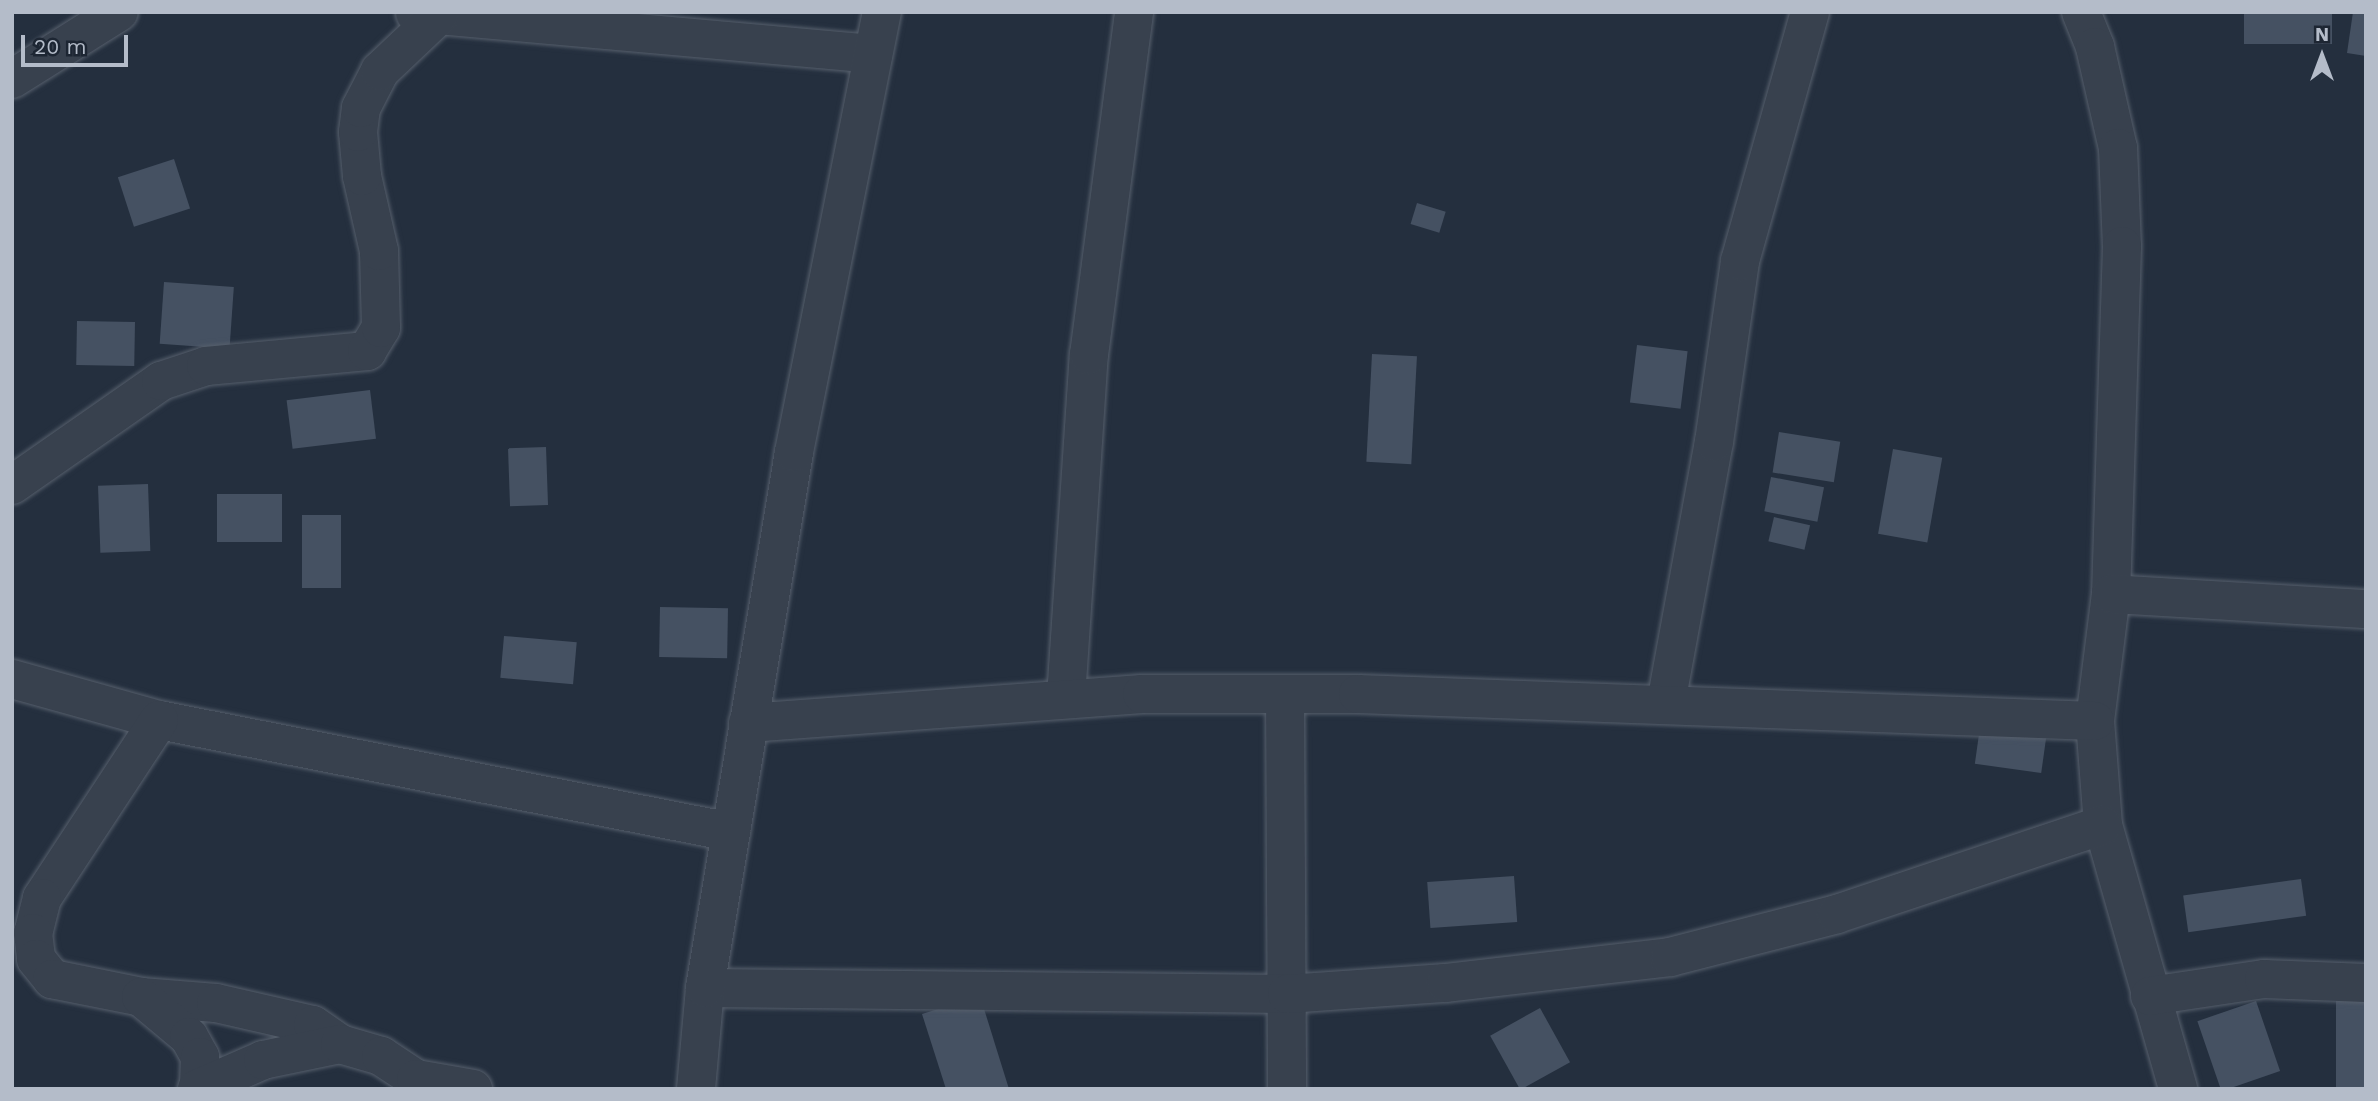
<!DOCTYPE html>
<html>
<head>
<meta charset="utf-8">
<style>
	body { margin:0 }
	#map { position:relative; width:2378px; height:1101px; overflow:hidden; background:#242f3e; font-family:"Work Sans",sans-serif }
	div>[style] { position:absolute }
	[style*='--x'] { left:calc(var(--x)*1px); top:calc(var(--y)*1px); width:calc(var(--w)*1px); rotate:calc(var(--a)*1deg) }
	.building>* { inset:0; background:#455162; transform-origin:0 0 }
	.roads { filter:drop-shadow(0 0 2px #565f6c) drop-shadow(0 0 2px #565f6c) }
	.minor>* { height:38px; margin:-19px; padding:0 19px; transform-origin:19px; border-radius:19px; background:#38414e }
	span { translate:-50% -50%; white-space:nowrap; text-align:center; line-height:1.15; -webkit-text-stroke:5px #1d2633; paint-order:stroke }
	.frame { position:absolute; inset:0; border:14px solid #b4bcc9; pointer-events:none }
	.north { position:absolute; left:2287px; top:21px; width:70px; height:70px; -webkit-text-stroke:5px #1d2633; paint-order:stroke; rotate:0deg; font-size:19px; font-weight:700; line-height:28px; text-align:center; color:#b4bcc9 }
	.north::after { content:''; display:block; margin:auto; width:24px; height:32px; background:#b4bcc9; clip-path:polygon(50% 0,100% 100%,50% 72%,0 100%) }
	.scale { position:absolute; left:21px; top:35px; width:107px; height:32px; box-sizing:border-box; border:4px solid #b4bcc9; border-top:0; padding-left:9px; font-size:21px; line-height:24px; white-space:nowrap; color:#b4bcc9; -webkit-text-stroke:5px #1d2633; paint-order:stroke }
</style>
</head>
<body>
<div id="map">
	<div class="building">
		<div style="left:2244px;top:12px;width:88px;height:32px"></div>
		<div style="clip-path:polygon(2353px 12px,2366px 12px,2366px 56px,2347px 53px)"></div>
		<div style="left:174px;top:159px;width:52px;height:59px;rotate:72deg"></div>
		<div style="left:1417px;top:203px;width:30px;height:22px;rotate:17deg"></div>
		<div style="left:164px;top:282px;width:70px;height:62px;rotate:4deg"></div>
		<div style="left:77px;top:321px;width:58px;height:44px;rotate:1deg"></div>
		<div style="left:1637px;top:345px;width:51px;height:58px;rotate:7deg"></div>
		<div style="left:1372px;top:354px;width:45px;height:108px;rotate:3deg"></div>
		<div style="left:370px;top:390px;width:49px;height:84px;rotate:83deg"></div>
		<div style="left:1779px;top:432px;width:62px;height:41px;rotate:9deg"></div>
		<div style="left:546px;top:447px;width:58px;height:38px;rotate:88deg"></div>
		<div style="left:1893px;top:449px;width:50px;height:86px;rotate:10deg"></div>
		<div style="left:1771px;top:477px;width:54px;height:35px;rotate:11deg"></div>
		<div style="left:148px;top:484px;width:67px;height:50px;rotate:88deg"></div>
		<div style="left:217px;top:494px;width:65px;height:48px"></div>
		<div style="left:302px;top:515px;width:39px;height:73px"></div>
		<div style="left:1774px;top:517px;width:37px;height:25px;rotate:13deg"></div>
		<div style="left:660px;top:607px;width:68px;height:50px;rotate:1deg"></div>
		<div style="left:504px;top:636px;width:73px;height:42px;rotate:5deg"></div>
		<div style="left:1980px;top:727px;width:67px;height:37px;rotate:8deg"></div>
		<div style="left:1514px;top:876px;width:46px;height:87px;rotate:86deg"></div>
		<div style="left:2301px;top:879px;width:37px;height:119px;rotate:82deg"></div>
		<div style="clip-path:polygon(980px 996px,1009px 1089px,946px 1089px,922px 1014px)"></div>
		<div style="left:2366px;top:996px;width:93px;height:30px;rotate:90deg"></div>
		<div style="left:2256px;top:1001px;width:74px;height:62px;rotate:71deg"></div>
		<div style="left:1540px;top:1008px;width:62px;height:57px;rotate:61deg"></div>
	</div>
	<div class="roads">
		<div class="minor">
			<div style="--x:2081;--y:12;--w:38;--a:68"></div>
			<div style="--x:2095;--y:47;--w:104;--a:77.2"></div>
			<div style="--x:2118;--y:148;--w:98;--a:87.7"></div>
			<div style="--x:2122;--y:246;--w:348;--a:91.8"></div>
			<div style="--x:2111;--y:594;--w:128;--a:97.2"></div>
			<div style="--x:2095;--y:721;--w:104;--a:85.6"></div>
			<div style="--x:2103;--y:825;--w:274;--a:74.1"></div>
			<div style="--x:415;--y:13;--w:460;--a:5.1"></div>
			<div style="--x:12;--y:79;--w:126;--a:-32.1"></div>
			<div style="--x:12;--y:485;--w:182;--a:-34.9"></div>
			<div style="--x:161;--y:381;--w:47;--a:-18.4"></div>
			<div style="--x:206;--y:366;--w:162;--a:-5.3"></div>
			<div style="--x:367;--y:351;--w:27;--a:-59"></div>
			<div style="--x:381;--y:328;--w:77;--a:-91.5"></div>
			<div style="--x:379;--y:251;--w:77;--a:-102.8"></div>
			<div style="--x:362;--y:176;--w:44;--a:-95.2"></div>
			<div style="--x:358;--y:132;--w:24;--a:-83"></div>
			<div style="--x:361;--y:108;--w:42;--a:-62.8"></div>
			<div style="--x:380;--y:71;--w:81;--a:-43.5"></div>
			<div style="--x:2111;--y:594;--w:255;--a:3.4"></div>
			<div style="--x:12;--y:679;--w:153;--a:15.6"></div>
			<div style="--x:159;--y:720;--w:583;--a:11.08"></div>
			<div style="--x:1285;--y:694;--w:395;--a:89.7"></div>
			<div style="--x:1066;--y:698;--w:344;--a:-86.2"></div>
			<div style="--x:1089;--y:355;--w:346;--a:-82.5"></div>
			<div style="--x:1666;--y:703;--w:265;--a:-79.6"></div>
			<div style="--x:1714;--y:442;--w:183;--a:-81.8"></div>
			<div style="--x:1740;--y:261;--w:259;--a:-74.3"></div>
			<div style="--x:159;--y:720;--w:213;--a:123.3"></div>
			<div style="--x:42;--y:898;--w:36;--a:104"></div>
			<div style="--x:33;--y:933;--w:26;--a:83"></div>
			<div style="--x:36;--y:959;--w:26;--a:51"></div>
			<div style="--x:52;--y:979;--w:91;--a:11.4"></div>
			<div style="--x:141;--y:997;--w:75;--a:4.6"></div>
			<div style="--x:216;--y:1003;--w:99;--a:12.8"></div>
			<div style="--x:313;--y:1025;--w:33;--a:35"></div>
			<div style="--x:748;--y:723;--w:395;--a:-4.2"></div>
			<div style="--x:1142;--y:694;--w:216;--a:0"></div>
			<div style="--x:1358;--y:694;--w:737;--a:2.1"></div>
			<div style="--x:705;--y:988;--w:582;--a:0.59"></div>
			<div style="--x:1287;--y:994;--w:159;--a:-4"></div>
			<div style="--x:1446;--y:983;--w:226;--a:-6.6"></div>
			<div style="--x:1670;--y:957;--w:172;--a:-14.4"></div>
			<div style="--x:1837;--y:914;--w:280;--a:-18.5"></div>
			<div style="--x:2150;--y:996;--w:115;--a:-8.5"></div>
			<div style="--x:2264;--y:979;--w:102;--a:2.2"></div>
			<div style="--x:141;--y:997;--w:62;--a:39.8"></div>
			<div style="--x:189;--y:1037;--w:23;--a:61"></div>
			<div style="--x:200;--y:1057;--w:29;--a:92"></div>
			<div style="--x:197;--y:1089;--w:72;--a:-23.7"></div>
			<div style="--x:263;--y:1060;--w:79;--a:-11.7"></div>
			<div style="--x:340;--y:1044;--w:43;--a:16.3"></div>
			<div style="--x:381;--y:1056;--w:42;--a:33.3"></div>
			<div style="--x:416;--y:1079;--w:58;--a:10"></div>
			<div style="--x:696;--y:1089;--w:101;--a:-84.9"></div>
			<div style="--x:705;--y:988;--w:543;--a:-80.57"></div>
			<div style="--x:794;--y:452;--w:449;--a:-78.7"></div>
		</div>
	</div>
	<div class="frame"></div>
	<div class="north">N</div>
	<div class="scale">20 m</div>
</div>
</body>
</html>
